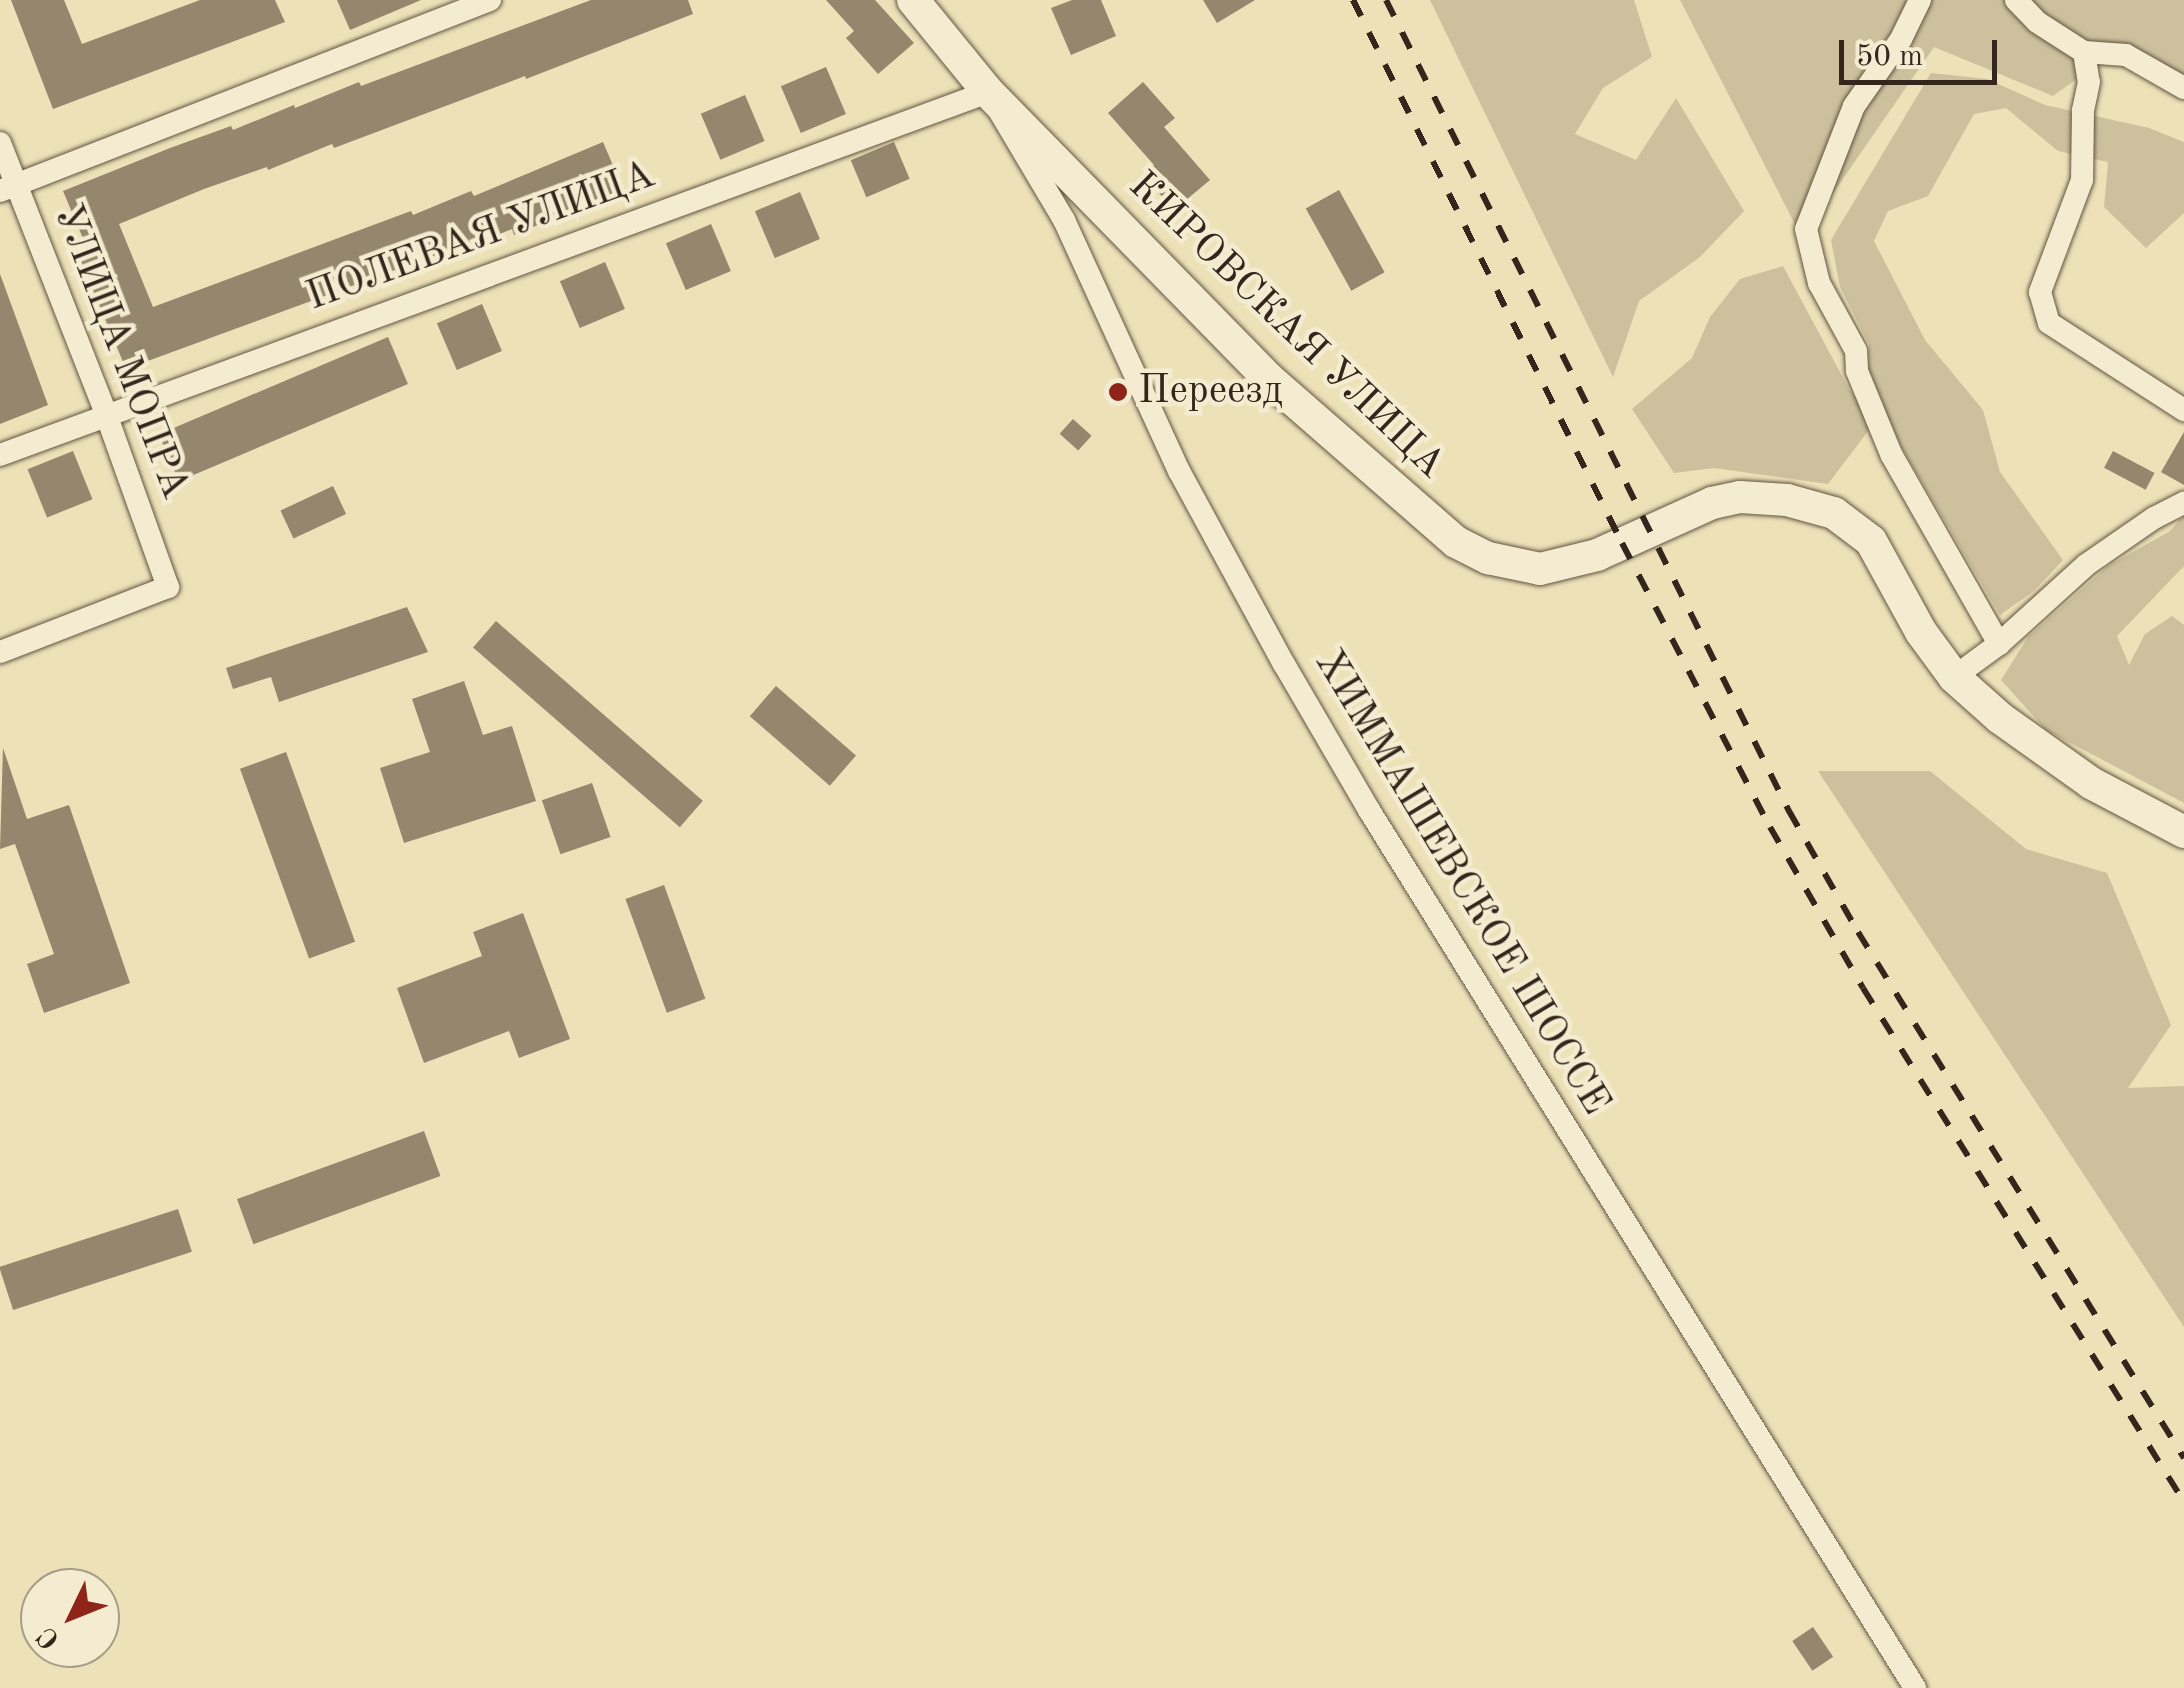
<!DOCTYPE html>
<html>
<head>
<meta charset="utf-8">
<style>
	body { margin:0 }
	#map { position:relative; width:2184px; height:1688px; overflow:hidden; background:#ece1b7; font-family:"Old Standard TT",serif }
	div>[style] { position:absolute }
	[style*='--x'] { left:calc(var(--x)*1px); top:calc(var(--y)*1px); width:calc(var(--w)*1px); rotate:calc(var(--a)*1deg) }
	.green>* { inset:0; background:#cdc19d }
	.building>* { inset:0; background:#94876d; transform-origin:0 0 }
	.roads { filter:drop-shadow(0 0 2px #625543) drop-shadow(0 0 2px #625543) }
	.minor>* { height:22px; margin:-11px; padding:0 11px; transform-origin:11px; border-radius:11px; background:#f3ecd0 }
	.secondary>* { height:32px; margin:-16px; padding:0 16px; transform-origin:16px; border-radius:16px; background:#f3ecd0 }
	.rail>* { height:6px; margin-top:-3px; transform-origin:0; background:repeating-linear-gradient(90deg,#34261c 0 18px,transparent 0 36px) }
	.dots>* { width:28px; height:28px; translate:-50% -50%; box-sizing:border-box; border:5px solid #f3ecd0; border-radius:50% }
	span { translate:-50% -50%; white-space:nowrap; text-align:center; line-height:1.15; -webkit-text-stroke:9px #f3ecd0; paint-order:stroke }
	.street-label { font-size:40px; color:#34261c }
	.poi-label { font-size:40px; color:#34261c }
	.left { translate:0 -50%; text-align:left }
	.north { position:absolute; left:20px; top:1568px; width:100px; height:100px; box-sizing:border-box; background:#f3ecd0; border:2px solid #a79d88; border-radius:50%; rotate:227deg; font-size:28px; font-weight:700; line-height:40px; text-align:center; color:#34261c }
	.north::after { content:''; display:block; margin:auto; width:35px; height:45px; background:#8f2418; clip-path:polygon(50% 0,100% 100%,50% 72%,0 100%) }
	.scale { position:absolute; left:1839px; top:40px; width:158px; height:45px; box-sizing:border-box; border:5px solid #34261c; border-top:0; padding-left:12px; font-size:30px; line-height:35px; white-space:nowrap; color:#34261c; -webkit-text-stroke:8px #f3ecd0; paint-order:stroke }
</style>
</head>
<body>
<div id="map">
	<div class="green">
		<div style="clip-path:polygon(1430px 0,1634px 0,1652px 57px,1603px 88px,1575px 134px,1636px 160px,1676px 98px,1744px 211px,1700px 257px,1639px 301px,1613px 377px)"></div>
		<div style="clip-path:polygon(1680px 0,2184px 0,2184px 84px,2121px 47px,2053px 96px,1934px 47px,1802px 238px)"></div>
		<div style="clip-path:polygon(1931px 73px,1987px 79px,2045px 105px,2149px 128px,2184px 142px,2184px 213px,2146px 248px,2104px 207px,2108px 162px,2058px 151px,2006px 108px,1974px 114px,1928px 196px,1888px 211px,1874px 241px,1925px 340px,1983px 410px,2000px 472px,2063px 560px,2034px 591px,2000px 615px,1901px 446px,1868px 372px,1869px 344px,1840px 287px,1831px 240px)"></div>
		<div style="clip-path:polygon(1783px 266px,1849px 389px,1875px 422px,1828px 484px,1714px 468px,1674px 473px,1632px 409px,1692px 358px,1710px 317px,1740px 279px)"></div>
		<div style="clip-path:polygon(2184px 515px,2184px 566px,2117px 636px,2129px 665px,2145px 634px,2172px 616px,2184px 625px,2184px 803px,2046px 730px,2001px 680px,2028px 637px,2108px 566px,2170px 531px)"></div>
		<div style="clip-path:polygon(1818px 771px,1930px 771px,2026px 849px,2107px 873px,2171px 1025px,2128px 1088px,2184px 1086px,2184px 1327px)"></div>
	</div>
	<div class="building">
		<div style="clip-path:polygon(11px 0,64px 0,82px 44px,200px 0,275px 0,285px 22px,53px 109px)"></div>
		<div style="clip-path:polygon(337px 0,421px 0,350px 30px)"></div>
		<div style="clip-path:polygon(591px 0,688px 0,693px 14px,526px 79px,525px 76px,334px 148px,332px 144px,268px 170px,267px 167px,204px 189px,119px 224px,153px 307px,411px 211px,413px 215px,471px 191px,474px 196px,603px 142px,623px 189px,514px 235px,512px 229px,446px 256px,444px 252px,126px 369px,80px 259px,90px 255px,63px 191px,170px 148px,231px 126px,233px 130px,294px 105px,295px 108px,359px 82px,361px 86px)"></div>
		<div style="clip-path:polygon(826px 0,875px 0,914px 43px,878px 74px,846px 38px,854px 31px)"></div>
		<div style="clip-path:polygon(1072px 0,1101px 0,1116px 36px,1071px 55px,1051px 8px)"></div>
		<div style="clip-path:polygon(1203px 0,1255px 0,1217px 23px)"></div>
		<div style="left:826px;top:67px;width:51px;height:49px;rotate:67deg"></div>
		<div style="clip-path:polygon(1143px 82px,1175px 118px,1164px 127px,1210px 180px,1174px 210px,1143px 175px,1154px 165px,1108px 113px)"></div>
		<div style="left:745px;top:95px;width:50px;height:48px;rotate:67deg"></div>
		<div style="left:894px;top:142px;width:40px;height:47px;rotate:67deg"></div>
		<div style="left:1339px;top:190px;width:94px;height:38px;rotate:61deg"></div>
		<div style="left:800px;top:192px;width:51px;height:49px;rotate:67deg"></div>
		<div style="left:711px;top:224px;width:51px;height:49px;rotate:67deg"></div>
		<div style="left:605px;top:262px;width:51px;height:49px;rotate:67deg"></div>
		<div style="clip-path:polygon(0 274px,48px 405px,0 424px)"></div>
		<div style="left:482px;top:304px;width:51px;height:49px;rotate:67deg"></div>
		<div style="left:388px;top:337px;width:51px;height:249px;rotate:67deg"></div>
		<div style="left:1073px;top:419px;width:25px;height:20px;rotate:42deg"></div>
		<div style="clip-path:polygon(2184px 432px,2184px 485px,2161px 472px)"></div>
		<div style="left:73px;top:451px;width:52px;height:49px;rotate:68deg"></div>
		<div style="left:2113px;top:451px;width:47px;height:19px;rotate:28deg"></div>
		<div style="left:333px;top:486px;width:31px;height:58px;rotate:65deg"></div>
		<div style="clip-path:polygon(407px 607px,428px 652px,279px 702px,271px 677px,233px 689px,226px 668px)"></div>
		<div style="left:496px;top:621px;width:274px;height:35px;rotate:41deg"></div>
		<div style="clip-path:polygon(464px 681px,483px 735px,512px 726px,536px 801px,404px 843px,380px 768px,430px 752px,412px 699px)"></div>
		<div style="left:776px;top:686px;width:106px;height:40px;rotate:41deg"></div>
		<div style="clip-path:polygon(3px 748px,27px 819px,69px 805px,130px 983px,44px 1013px,27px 964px,54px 954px,15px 844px,0 849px)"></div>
		<div style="left:286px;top:752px;width:202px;height:49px;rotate:70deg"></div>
		<div style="left:592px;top:783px;width:57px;height:53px;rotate:71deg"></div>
		<div style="left:664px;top:885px;width:121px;height:41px;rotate:70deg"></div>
		<div style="clip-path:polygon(523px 913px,570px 1039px,519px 1058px,509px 1031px,424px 1063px,397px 988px,482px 956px,473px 932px)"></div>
		<div style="left:424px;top:1131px;width:48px;height:199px;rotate:70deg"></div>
		<div style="left:178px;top:1209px;width:45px;height:188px;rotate:72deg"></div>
		<div style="left:1813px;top:1627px;width:36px;height:25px;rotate:56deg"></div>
	</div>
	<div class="roads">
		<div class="minor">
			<div style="--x:1920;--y:0;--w:43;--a:116"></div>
			<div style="--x:1901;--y:39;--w:82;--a:125"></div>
			<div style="--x:1854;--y:106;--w:132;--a:111.3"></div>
			<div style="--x:1806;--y:229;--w:56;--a:76.5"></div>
			<div style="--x:1819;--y:283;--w:77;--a:61.4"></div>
			<div style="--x:1856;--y:351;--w:20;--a:87"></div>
			<div style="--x:1857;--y:371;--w:90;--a:67.7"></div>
			<div style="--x:1891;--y:454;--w:219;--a:60.4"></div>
			<div style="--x:2016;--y:0;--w:30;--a:46"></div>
			<div style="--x:2037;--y:22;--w:56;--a:32.6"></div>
			<div style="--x:2084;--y:52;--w:30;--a:81"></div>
			<div style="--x:2089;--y:82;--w:30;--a:102"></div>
			<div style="--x:2083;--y:111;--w:69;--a:90.8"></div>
			<div style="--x:2082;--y:180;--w:120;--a:110.6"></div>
			<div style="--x:2040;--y:292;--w:32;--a:74"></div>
			<div style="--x:2049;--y:323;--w:161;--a:32.8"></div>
			<div style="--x:2084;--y:52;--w:42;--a:4.1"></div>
			<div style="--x:2126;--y:55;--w:67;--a:29.6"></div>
			<div style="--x:0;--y:143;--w:291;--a:68.6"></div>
			<div style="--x:106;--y:414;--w:184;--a:70.3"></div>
			<div style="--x:168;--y:587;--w:180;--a:158.8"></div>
			<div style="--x:0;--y:191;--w:526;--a:-21.3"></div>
			<div style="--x:0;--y:455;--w:1053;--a:-20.17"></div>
			<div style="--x:988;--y:92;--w:149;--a:59.3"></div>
			<div style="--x:1064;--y:220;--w:276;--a:65.4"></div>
			<div style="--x:1179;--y:471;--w:220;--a:61.5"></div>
			<div style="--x:1284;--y:664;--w:169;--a:59.8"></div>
			<div style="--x:1369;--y:810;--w:1034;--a:58.12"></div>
			<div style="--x:1954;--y:677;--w:56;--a:-36.3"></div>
			<div style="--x:1999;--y:644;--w:118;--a:-42.2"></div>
			<div style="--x:2086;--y:565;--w:83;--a:-34.7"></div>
			<div style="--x:2154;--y:518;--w:34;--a:-27"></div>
		</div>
		<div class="secondary">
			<div style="--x:913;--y:0;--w:119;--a:50.8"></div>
			<div style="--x:988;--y:92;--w:400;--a:45.6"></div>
			<div style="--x:1268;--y:378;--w:249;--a:41.1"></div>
			<div style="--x:1456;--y:542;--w:36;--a:27"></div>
			<div style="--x:1488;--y:558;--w:53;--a:11.9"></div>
			<div style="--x:1540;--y:569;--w:59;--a:-13.8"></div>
			<div style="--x:1597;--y:555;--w:126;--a:-24.3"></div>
			<div style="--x:1712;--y:503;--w:29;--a:-12"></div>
			<div style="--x:1740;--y:497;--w:47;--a:3.7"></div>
			<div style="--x:1787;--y:500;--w:49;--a:15.5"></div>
			<div style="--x:1834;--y:513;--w:46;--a:37.1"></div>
			<div style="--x:1871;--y:541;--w:104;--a:61.2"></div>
			<div style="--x:1921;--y:632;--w:56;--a:53.7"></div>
			<div style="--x:1954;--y:677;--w:62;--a:41.7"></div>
			<div style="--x:2000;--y:718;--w:112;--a:35.5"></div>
			<div style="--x:2091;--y:783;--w:105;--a:27.8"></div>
		</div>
	</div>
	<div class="rail">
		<div style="--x:1353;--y:0;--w:606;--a:63.65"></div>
		<div style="--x:1622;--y:543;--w:320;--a:62.5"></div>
		<div style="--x:1770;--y:827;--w:186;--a:60"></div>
		<div style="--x:1863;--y:988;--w:606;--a:58.01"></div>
		<div style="--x:1386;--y:0;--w:906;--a:63.58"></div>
		<div style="--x:1789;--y:811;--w:139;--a:60.3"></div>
		<div style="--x:1858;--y:932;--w:619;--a:58.21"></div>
	</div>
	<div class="dots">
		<div style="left:1118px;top:392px;background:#8f2418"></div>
	</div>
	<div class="street-label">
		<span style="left:481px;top:237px;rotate:-20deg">ПОЛЕВАЯ УЛИЦА</span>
		<span style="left:1286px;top:326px;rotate:44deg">КИРОВСКАЯ УЛИЦА</span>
		<span style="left:120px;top:352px;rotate:69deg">УЛИЦА МОПРА</span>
		<span style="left:1461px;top:883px;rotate:59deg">ХИММАШЕВСКОЕ ШОССЕ</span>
	</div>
	<div class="poi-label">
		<span class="left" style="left:1138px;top:392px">Переезд</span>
	</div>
	<div class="north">С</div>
	<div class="scale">50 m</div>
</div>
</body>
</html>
